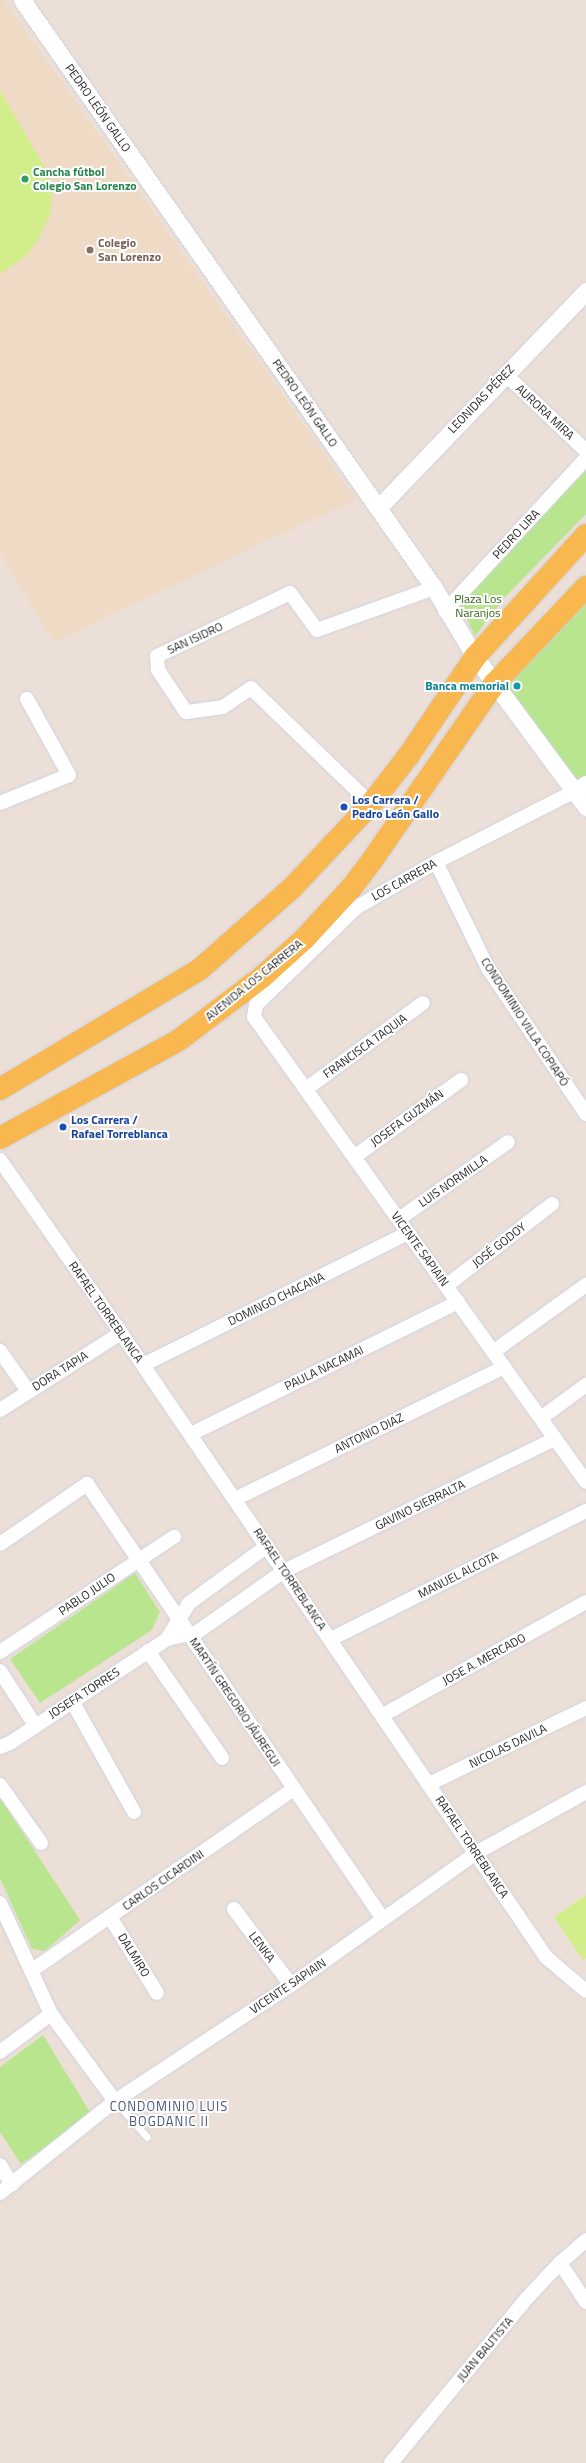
<!DOCTYPE html>
<meta charset="utf-8">
<style>
body{margin:0}
#map{position:relative;width:586px;height:2463px;overflow:hidden;background:#ebdfd7;font-family:"Titillium Web",sans-serif}
div>[style]{position:absolute}
.education>*{inset:0;background:#eedac5}
.green>*{inset:0;background:#b9e58f}
.pitch>*{inset:0;background:#d2ee8a}
.roads{filter:drop-shadow(0 0 1px #ccd3e1) drop-shadow(0 0 1px #ccd3e1)}
.service>*{height:7px;margin:-3.5px;padding:0 3.5px;transform-origin:3.5px;border-radius:3.5px;background:#fff}
.minor>*{height:14px;margin:-7px;padding:0 7px;transform-origin:7px;border-radius:7px;background:#fff}
.tertiary>*{height:17px;margin:-8.5px;padding:0 8.5px;transform-origin:8.5px;border-radius:8.5px;background:#fff}
.primary>*{height:22px;margin:-11px;padding:0 11px;transform-origin:11px;border-radius:11px;background:#f8b74f}
.dots>*{width:11px;height:11px;translate:-50% -50%;box-sizing:border-box;border:2px solid #fff;border-radius:50%}
span{translate:-50% -50%;white-space:nowrap;text-align:center;line-height:1.15;-webkit-text-stroke:4px #fff;paint-order:stroke}
.street-label{font-size:12px;color:#272727}
.leisure-label{font-size:12px;color:#27864d;font-weight:700}
.left{translate:0 -50%;text-align:left}
.education-label{font-size:12px;color:#785e54;font-weight:700}
.park-label{font-size:12px;color:#326615}
.culture-label{font-size:12px;color:#0d838f;font-weight:700}
.right{translate:-100% -50%;text-align:right}
.transit-label{font-size:12px;color:#164399;font-weight:700}
.neighbourhood-label{font-size:13px;color:#465679;letter-spacing:1px}
</style>
<div id="map">
<div class="education">
<i style="clip-path:polygon(0 0,4px 0,356px 499px,54px 642px,0 553px)"></i>
</div>
<div class="green">
<i style="clip-path:polygon(586px 471px,586px 514px,505px 597px,475px 636px,459px 602px)"></i>
<i style="clip-path:polygon(586px 593px,586px 777px,579px 782px,500px 685px)"></i>
<i style="clip-path:polygon(135px 1573px,160px 1612px,152px 1630px,40px 1703px,10px 1659px)"></i>
<i style="clip-path:polygon(0 1798px,80px 1920px,45px 1951px,32px 1949px,0 1878px)"></i>
<i style="clip-path:polygon(43px 2035px,91px 2114px,21px 2164px,0 2132px,0 2067px)"></i>
</div>
<div class="pitch">
<i style="clip-path:polygon(0 91px,49px 174px,52px 191px,51px 212px,37px 241px,26px 256px,0 274px)"></i>
<i style="clip-path:polygon(586px 1895px,586px 1958px,583px 1960px,554px 1917px)"></i>
</div>
<div class="roads">
<div class="service">
<i style="left:115px;top:2101px;width:48px;rotate:48.4deg"></i>
</div>
<div class="minor">
<i style="left:505px;top:374px;width:112px;rotate:43.5deg"></i>
<i style="left:445px;top:611px;width:208px;rotate:-47.3deg"></i>
<i style="left:586px;top:783px;width:14px;rotate:144deg"></i>
<i style="left:575px;top:791px;width:156px;rotate:152.9deg"></i>
<i style="left:436px;top:862px;width:91px;rotate:150.3deg"></i>
<i style="left:357px;top:907px;width:141px;rotate:135.9deg"></i>
<i style="left:256px;top:1005px;width:12px;rotate:99deg"></i>
<i style="left:254px;top:1017px;width:571px;rotate:54.47deg"></i>
<i style="left:0;top:803px;width:74px;rotate:-22.1deg"></i>
<i style="left:69px;top:775px;width:87px;rotate:-118.9deg"></i>
<i style="left:371px;top:804px;width:167px;rotate:-136deg"></i>
<i style="left:251px;top:688px;width:34px;rotate:146deg"></i>
<i style="left:223px;top:707px;width:37px;rotate:172deg"></i>
<i style="left:186px;top:712px;width:50px;rotate:-123.7deg"></i>
<i style="left:158px;top:670px;width:14px;rotate:-94deg"></i>
<i style="left:157px;top:656px;width:147px;rotate:-25.3deg"></i>
<i style="left:290px;top:593px;width:46px;rotate:53.9deg"></i>
<i style="left:317px;top:630px;width:124px;rotate:-19.7deg"></i>
<i style="left:436px;top:862px;width:118px;rotate:63.9deg"></i>
<i style="left:488px;top:968px;width:176px;rotate:56.1deg"></i>
<i style="left:306px;top:1089px;width:145px;rotate:-36.3deg"></i>
<i style="left:354px;top:1157px;width:132px;rotate:-35.7deg"></i>
<i style="left:0;top:1160px;width:211px;rotate:55deg"></i>
<i style="left:121px;top:1333px;width:755px;rotate:55.74deg"></i>
<i style="left:546px;top:1957px;width:52px;rotate:40.4deg"></i>
<i style="left:399px;top:1219px;width:133px;rotate:-35.2deg"></i>
<i style="left:446px;top:1286px;width:134px;rotate:-37.7deg"></i>
<i style="left:0;top:1351px;width:49px;rotate:55deg"></i>
<i style="left:493px;top:1352px;width:115px;rotate:-35.8deg"></i>
<i style="left:143px;top:1365px;width:296px;rotate:-26.5deg"></i>
<i style="left:0;top:1410px;width:143px;rotate:-32.5deg"></i>
<i style="left:541px;top:1418px;width:56px;rotate:-36.3deg"></i>
<i style="left:191px;top:1434px;width:298px;rotate:-26.3deg"></i>
<i style="left:235px;top:1499px;width:300px;rotate:-26.1deg"></i>
<i style="left:0;top:1544px;width:106px;rotate:-34.6deg"></i>
<i style="left:87px;top:1484px;width:526px;rotate:55.77deg"></i>
<i style="left:267px;top:1546px;width:97px;rotate:143.8deg"></i>
<i style="left:189px;top:1603px;width:42px;rotate:121.4deg"></i>
<i style="left:167px;top:1639px;width:30px;rotate:-12deg"></i>
<i style="left:196px;top:1633px;width:108px;rotate:-35.2deg"></i>
<i style="left:284px;top:1571px;width:301px;rotate:-26deg"></i>
<i style="left:331px;top:1639px;width:285px;rotate:-26.7deg"></i>
<i style="left:148px;top:1651px;width:130px;rotate:55.3deg"></i>
<i style="left:0;top:1652px;width:209px;rotate:-33.5deg"></i>
<i style="left:0;top:1671px;width:64px;rotate:57.1deg"></i>
<i style="left:72px;top:1701px;width:127px;rotate:60.8deg"></i>
<i style="left:383px;top:1715px;width:232px;rotate:-29.1deg"></i>
<i style="left:0;top:1747px;width:11px;rotate:-22deg"></i>
<i style="left:10px;top:1743px;width:188px;rotate:-33.5deg"></i>
<i style="left:429px;top:1784px;width:174px;rotate:-25.8deg"></i>
<i style="left:0;top:1785px;width:71px;rotate:54.7deg"></i>
<i style="left:0;top:1903px;width:122px;rotate:65.3deg"></i>
<i style="left:51px;top:2014px;width:108px;rotate:53.7deg"></i>
<i style="left:234px;top:1909px;width:95px;rotate:53.1deg"></i>
<i style="left:110px;top:1917px;width:89px;rotate:58.3deg"></i>
<i style="left:31px;top:1971px;width:320px;rotate:-34.7deg"></i>
<i style="left:0;top:2052px;width:64px;rotate:-36.7deg"></i>
<i style="left:0;top:2165px;width:23px;rotate:59deg"></i>
<i style="left:0;top:2193px;width:147px;rotate:-38.7deg"></i>
<i style="left:115px;top:2101px;width:211px;rotate:-33.4deg"></i>
<i style="left:291px;top:1985px;width:227px;rotate:-35.5deg"></i>
<i style="left:476px;top:1853px;width:126px;rotate:-29deg"></i>
<i style="left:560px;top:2263px;width:47px;rotate:56.3deg"></i>
<i style="left:391px;top:2463px;width:214px;rotate:-50.5deg"></i>
<i style="left:527px;top:2298px;width:48px;rotate:-46.7deg"></i>
<i style="left:560px;top:2263px;width:35px;rotate:-41deg"></i>
</div>
<div class="tertiary">
<i style="left:22px;top:0;width:718px;rotate:54.98deg"></i>
<i style="left:434px;top:588px;width:80px;rotate:59.3deg"></i>
<i style="left:475px;top:657px;width:187px;rotate:53.5deg"></i>
<i style="left:378px;top:508px;width:301px;rotate:-46.2deg"></i>
</div>
<div class="primary">
<i style="left:0;top:1089px;width:232px;rotate:-30.9deg"></i>
<i style="left:199px;top:970px;width:124px;rotate:-41.4deg"></i>
<i style="left:292px;top:888px;width:115px;rotate:-46.8deg"></i>
<i style="left:371px;top:804px;width:62px;rotate:-52.2deg"></i>
<i style="left:409px;top:755px;width:118px;rotate:-56deg"></i>
<i style="left:475px;top:657px;width:165px;rotate:-47.7deg"></i>
<i style="left:0;top:1138px;width:204px;rotate:-28.7deg"></i>
<i style="left:179px;top:1040px;width:104px;rotate:-37.2deg"></i>
<i style="left:262px;top:977px;width:58px;rotate:-42.2deg"></i>
<i style="left:305px;top:938px;width:69px;rotate:-47.3deg"></i>
<i style="left:352px;top:887px;width:35px;rotate:-53deg"></i>
<i style="left:373px;top:859px;width:213px;rotate:-55.3deg"></i>
<i style="left:494px;top:684px;width:134px;rotate:-46.5deg"></i>
</div>
</div>
<div class="dots">
<i style="left:25px;top:179px;background:#2e9e5b"></i>
<i style="left:90px;top:250px;background:#8d6e63"></i>
<i style="left:517px;top:686px;background:#0f9aa8"></i>
<i style="left:344px;top:807px;background:#1a4fb4"></i>
<i style="left:63px;top:1127px;background:#1a4fb4"></i>
</div>
<div class="street-label">
<span style="left:98px;top:108px;rotate:55deg">PEDRO LEÓN GALLO</span>
<span style="left:481px;top:399px;rotate:-46deg">LEONIDAS PÉREZ</span>
<span style="left:305px;top:403px;rotate:55deg">PEDRO LEÓN GALLO</span>
<span style="left:545px;top:412px;rotate:43deg">AURORA MIRA</span>
<span style="left:516px;top:534px;rotate:-47deg">PEDRO LIRA</span>
<span style="left:195px;top:638px;rotate:-25deg">SAN ISIDRO</span>
<span style="left:404px;top:880px;rotate:-29deg">LOS CARRERA</span>
<span style="left:254px;top:980px;rotate:-39deg">AVENIDA LOS CARRERA</span>
<span style="left:525px;top:1022px;rotate:57deg">CONDOMINIO VILLA COPIAPÓ</span>
<span style="left:365px;top:1046px;rotate:-36deg">FRANCISCA TAQUIA</span>
<span style="left:407px;top:1118px;rotate:-36deg">JOSEFA GUZMÁN</span>
<span style="left:453px;top:1181px;rotate:-35deg">LUIS NORMILLA</span>
<span style="left:499px;top:1245px;rotate:-38deg">JOSÉ GODOY</span>
<span style="left:420px;top:1249px;rotate:54deg">VICENTE SAPIAIN</span>
<span style="left:276px;top:1299px;rotate:-26deg">DOMINGO CHACANA</span>
<span style="left:106px;top:1312px;rotate:55deg">RAFAEL TORREBLANCA</span>
<span style="left:324px;top:1368px;rotate:-26deg">PAULA NACAMAI</span>
<span style="left:60px;top:1371px;rotate:-32deg">DORA TAPIA</span>
<span style="left:369px;top:1433px;rotate:-26deg">ANTONIO DIAZ</span>
<span style="left:420px;top:1505px;rotate:-26deg">GAVINO SIERRALTA</span>
<span style="left:458px;top:1575px;rotate:-27deg">MANUEL ALCOTA</span>
<span style="left:290px;top:1579px;rotate:56deg">RAFAEL TORREBLANCA</span>
<span style="left:87px;top:1594px;rotate:-34deg">PABLO JULIO</span>
<span style="left:484px;top:1659px;rotate:-29deg">JOSE A. MERCADO</span>
<span style="left:84px;top:1693px;rotate:-33deg">JOSEFA TORRES</span>
<span style="left:235px;top:1702px;rotate:56deg">MARTÍN GREGORIO JÁUREGUI</span>
<span style="left:508px;top:1746px;rotate:-26deg">NICOLAS DAVILA</span>
<span style="left:472px;top:1847px;rotate:56deg">RAFAEL TORREBLANCA</span>
<span style="left:163px;top:1880px;rotate:-35deg">CARLOS CICARDINI</span>
<span style="left:262px;top:1947px;rotate:53deg">LENKA</span>
<span style="left:134px;top:1955px;rotate:58deg">DALMIRO</span>
<span style="left:288px;top:1986px;rotate:-34deg">VICENTE SAPIAIN</span>
<span style="left:485px;top:2349px;rotate:-50deg">JUAN BAUTISTA</span>
</div>
<div class="leisure-label">
<span class="left" style="left:33px;top:179px">Cancha fútbol<br>Colegio San Lorenzo</span>
</div>
<div class="education-label">
<span class="left" style="left:98px;top:250px">Colegio<br>San Lorenzo</span>
</div>
<div class="park-label">
<span style="left:478px;top:606px">Plaza Los<br>Naranjos</span>
</div>
<div class="culture-label">
<span class="right" style="left:509px;top:686px">Banca memorial</span>
</div>
<div class="transit-label">
<span class="left" style="left:352px;top:807px">Los Carrera /<br>Pedro León Gallo</span>
<span class="left" style="left:71px;top:1127px">Los Carrera /<br>Rafael Torreblanca</span>
</div>
<div class="neighbourhood-label">
<span style="left:169px;top:2114px">CONDOMINIO LUIS<br>BOGDANIC II</span>
</div>
</div>
